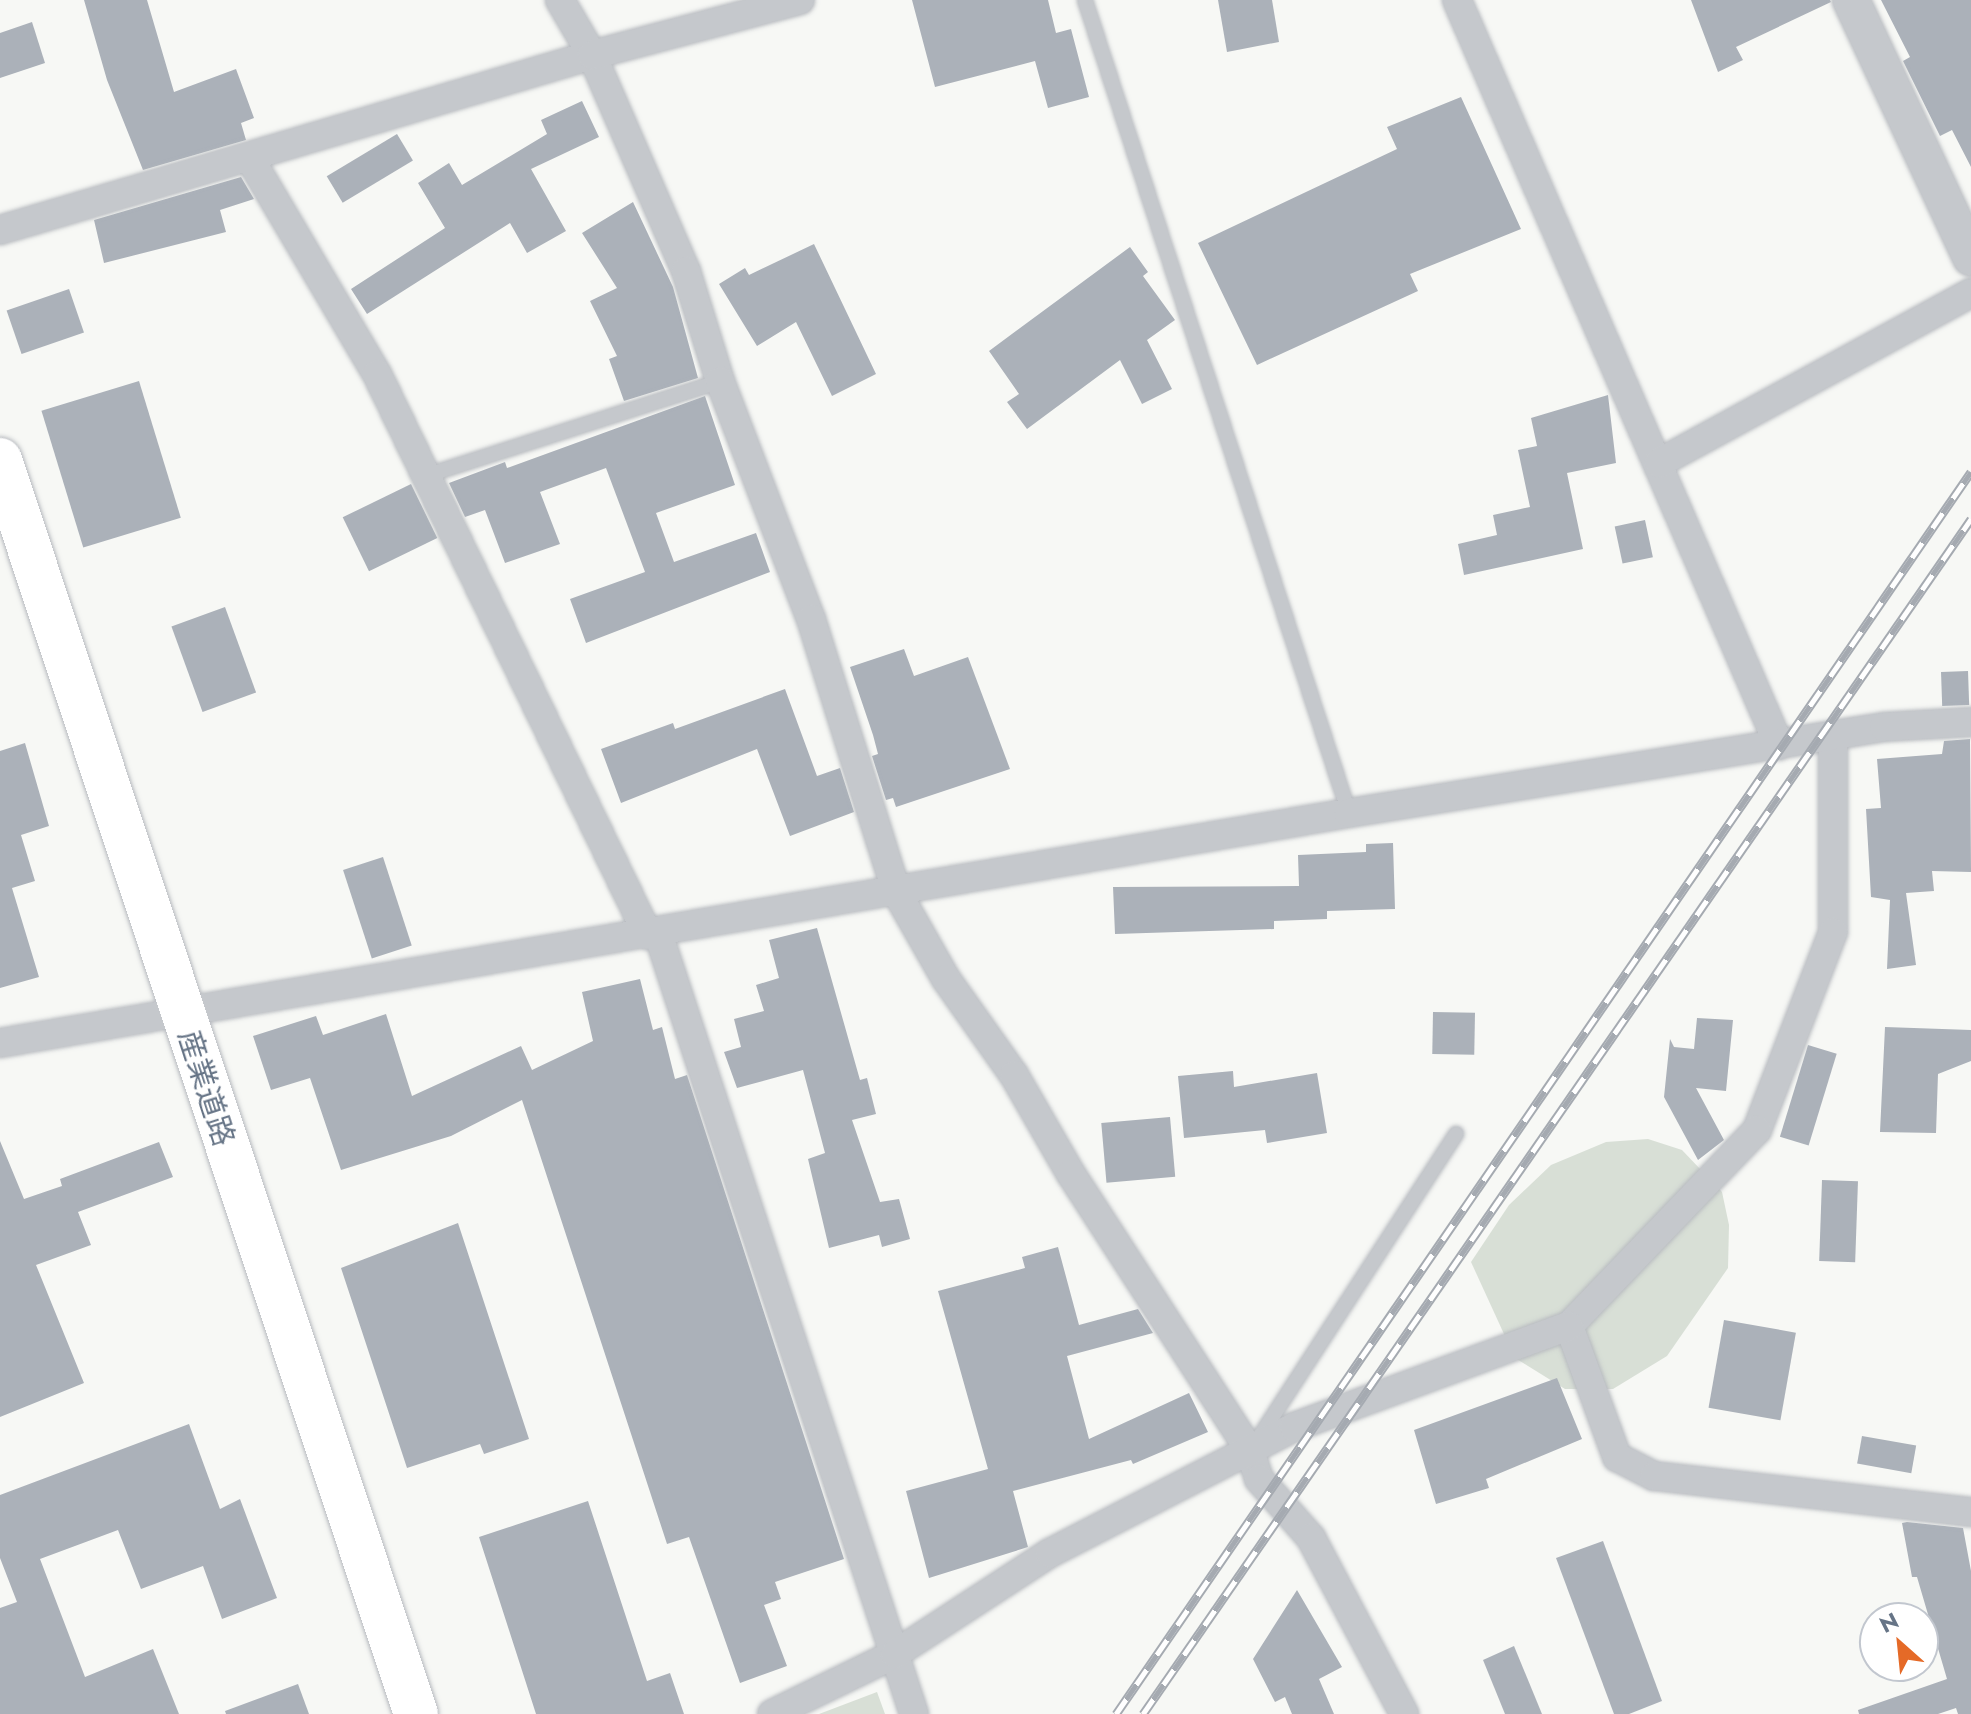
<!DOCTYPE html>
<meta charset="utf-8">
<style>
body{margin:0}
#map{position:relative;width:1971px;height:1714px;overflow:hidden;background:#f7f8f5;font-family:Jost,"Noto Sans JP",sans-serif}
div>[style]{position:absolute}
.green>*{inset:0;background:#d8dfd6}
.building>*{inset:0;background:#abb1b9;transform-origin:0 0}
.roads{filter:drop-shadow(0 0 2px #b8bbc0) drop-shadow(0 0 2px #b8bbc0)}
.service>*{height:14px;margin:-7px;padding:0 7px;transform-origin:7px;border-radius:7px;background:#c5c8cc}
.minor>*{height:28px;margin:-14px;padding:0 14px;transform-origin:14px;border-radius:14px;background:#c5c8cc}
.tertiary>*{height:36px;margin:-18px;padding:0 18px;transform-origin:18px;border-radius:18px;background:#c5c8cc}
.primary>*{height:44px;margin:-22px;padding:0 22px;transform-origin:22px;border-radius:22px;background:#fff}
.rail>*{height:9px;margin-top:-4.5px;transform-origin:0;background:repeating-linear-gradient(90deg,#fff 0 18px,#a5aab1 0 36px);box-sizing:border-box;border-block:2px solid #a5aab1}
span{translate:-50% -50%;white-space:nowrap;text-align:center;line-height:1.15;-webkit-text-stroke:8px #fff;paint-order:stroke}
.street-label{font-size:30px;color:#667486}
.north{position:absolute;left:1859px;top:1602px;width:80px;height:80px;box-sizing:border-box;background:#fff;border:2px solid #c2c7cf;border-radius:50%;rotate:333deg;font-size:22px;font-weight:700;line-height:32px;text-align:center;color:#667486}
.north::after{content:'';display:block;margin:auto;width:28px;height:36px;background:#e56a27;clip-path:polygon(50% 0,100% 100%,50% 72%,0 100%)}
</style>
<div id="map">
<div class="green">
<i style="clip-path:polygon(1648px 1139px,1682px 1150px,1722px 1192px,1729px 1225px,1728px 1268px,1667px 1356px,1613px 1389px,1565px 1389px,1515px 1358px,1471px 1262px,1509px 1205px,1551px 1165px,1606px 1142px)"></i>
<i style="clip-path:polygon(877px 1692px,885px 1714px,819px 1714px)"></i>
</div>
<div class="building">
<i style="clip-path:polygon(84px 0,147px 0,174px 92px,236px 69px,254px 118px,241px 123px,246px 140px,143px 170px,107px 80px)"></i>
<i style="clip-path:polygon(912px 0,1048px 0,1056px 33px,1071px 29px,1089px 97px,1048px 108px,1035px 61px,935px 87px)"></i>
<i style="clip-path:polygon(1218px 0,1272px 0,1279px 42px,1227px 52px)"></i>
<i style="clip-path:polygon(1691px 0,1830px 0,1831px 2px,1736px 47px,1743px 60px,1718px 72px)"></i>
<i style="clip-path:polygon(1881px 0,1971px 0,1971px 167px,1952px 130px,1940px 136px,1903px 61px,1910px 57px)"></i>
<i style="clip-path:polygon(32px 22px,45px 63px,0 78px,0 33px)"></i>
<i style="clip-path:polygon(1461px 97px,1521px 229px,1410px 274px,1418px 291px,1257px 365px,1198px 243px,1397px 149px,1387px 127px)"></i>
<i style="clip-path:polygon(582px 101px,599px 137px,531px 169px,566px 231px,527px 253px,510px 223px,367px 314px,351px 289px,445px 228px,418px 183px,449px 163px,462px 185px,547px 134px,541px 120px)"></i>
<i style="left:397px;top:134px;width:31px;height:82px;rotate:59deg"></i>
<i style="clip-path:polygon(241px 177px,254px 199px,220px 210px,226px 232px,104px 263px,94px 220px)"></i>
<i style="clip-path:polygon(633px 202px,673px 287px,698px 378px,624px 401px,609px 359px,617px 356px,590px 301px,617px 288px,582px 233px)"></i>
<i style="clip-path:polygon(814px 244px,876px 374px,832px 396px,796px 322px,757px 346px,719px 284px,745px 268px,749px 275px)"></i>
<i style="clip-path:polygon(1130px 247px,1148px 272px,1143px 276px,1175px 320px,1147px 340px,1172px 389px,1142px 404px,1120px 360px,1027px 429px,1007px 402px,1019px 394px,989px 351px)"></i>
<i style="left:69px;top:289px;width:46px;height:66px;rotate:71deg"></i>
<i style="left:139px;top:381px;width:143px;height:102px;rotate:73deg"></i>
<i style="clip-path:polygon(1608px 395px,1616px 463px,1567px 473px,1583px 549px,1464px 575px,1458px 544px,1497px 535px,1493px 515px,1530px 507px,1518px 450px,1537px 446px,1531px 418px)"></i>
<i style="clip-path:polygon(705px 396px,735px 485px,656px 513px,674px 562px,756px 533px,770px 572px,586px 643px,570px 599px,645px 572px,606px 468px,540px 492px,560px 544px,505px 563px,485px 510px,465px 517px,449px 483px,505px 462px,507px 468px)"></i>
<i style="left:411px;top:484px;width:60px;height:76px;rotate:64deg"></i>
<i style="left:1645px;top:520px;width:38px;height:31px;rotate:78deg"></i>
<i style="left:225px;top:607px;width:91px;height:57px;rotate:70deg"></i>
<i style="clip-path:polygon(904px 649px,914px 676px,968px 657px,1010px 769px,896px 807px,893px 798px,886px 800px,872px 756px,878px 754px,873px 735px,850px 667px)"></i>
<i style="left:1968px;top:671px;width:34px;height:27px;rotate:88deg"></i>
<i style="clip-path:polygon(785px 689px,817px 776px,840px 768px,854px 812px,790px 836px,757px 749px,621px 803px,601px 749px,673px 723px,675px 729px)"></i>
<i style="clip-path:polygon(1970px 739px,1971px 872px,1932px 871px,1934px 891px,1906px 893px,1916px 965px,1887px 969px,1890px 900px,1871px 897px,1866px 809px,1881px 808px,1877px 759px,1942px 754px,1944px 741px)"></i>
<i style="clip-path:polygon(25px 743px,49px 826px,21px 835px,35px 881px,12px 888px,39px 977px,0 988px,0 751px)"></i>
<i style="clip-path:polygon(1393px 843px,1395px 909px,1327px 911px,1327px 919px,1274px 921px,1274px 929px,1115px 934px,1113px 887px,1299px 886px,1298px 855px,1366px 852px,1366px 844px)"></i>
<i style="left:383px;top:857px;width:93px;height:42px;rotate:72deg"></i>
<i style="clip-path:polygon(817px 928px,860px 1080px,867px 1078px,876px 1114px,852px 1120px,880px 1202px,899px 1199px,910px 1239px,882px 1247px,879px 1235px,829px 1248px,808px 1159px,825px 1153px,803px 1070px,737px 1088px,724px 1052px,741px 1047px,734px 1019px,764px 1011px,756px 985px,779px 978px,769px 940px)"></i>
<i style="clip-path:polygon(640px 979px,653px 1030px,662px 1027px,675px 1079px,687px 1075px,844px 1559px,775px 1582px,781px 1599px,764px 1605px,787px 1666px,740px 1683px,689px 1537px,667px 1544px,522px 1100px,451px 1136px,341px 1170px,310px 1078px,271px 1090px,253px 1036px,316px 1016px,323px 1035px,386px 1014px,412px 1096px,521px 1046px,532px 1070px,593px 1041px,582px 992px)"></i>
<i style="left:1433px;top:1012px;width:42px;height:42px;rotate:1deg"></i>
<i style="clip-path:polygon(1697px 1018px,1733px 1020px,1726px 1091px,1696px 1088px,1724px 1140px,1698px 1160px,1664px 1097px,1670px 1039px,1674px 1047px,1694px 1049px)"></i>
<i style="clip-path:polygon(1885px 1027px,1971px 1030px,1971px 1061px,1938px 1074px,1936px 1133px,1880px 1132px)"></i>
<i style="left:1808px;top:1045px;width:30px;height:96px;rotate:17deg"></i>
<i style="clip-path:polygon(1233px 1071px,1234px 1087px,1317px 1073px,1327px 1133px,1267px 1143px,1265px 1130px,1184px 1138px,1178px 1076px)"></i>
<i style="left:1170px;top:1117px;width:60px;height:69px;rotate:85deg"></i>
<i style="clip-path:polygon(0 1141px,24px 1199px,62px 1186px,60px 1179px,159px 1142px,173px 1177px,78px 1212px,91px 1245px,36px 1265px,84px 1383px,0 1417px)"></i>
<i style="left:1822px;top:1180px;width:36px;height:81px;rotate:2deg"></i>
<i style="clip-path:polygon(458px 1223px,529px 1439px,484px 1454px,480px 1444px,407px 1468px,341px 1268px)"></i>
<i style="clip-path:polygon(1058px 1247px,1079px 1325px,1138px 1309px,1153px 1333px,1067px 1356px,1089px 1439px,1189px 1393px,1208px 1432px,1133px 1464px,1131px 1460px,1013px 1491px,1028px 1547px,929px 1578px,906px 1491px,988px 1469px,938px 1291px,1025px 1268px,1022px 1257px)"></i>
<i style="left:1724px;top:1320px;width:73px;height:89px;rotate:10deg"></i>
<i style="clip-path:polygon(1557px 1378px,1582px 1439px,1486px 1479px,1489px 1488px,1436px 1504px,1414px 1430px)"></i>
<i style="clip-path:polygon(189px 1424px,220px 1509px,240px 1499px,277px 1598px,222px 1619px,203px 1566px,141px 1589px,118px 1530px,40px 1559px,85px 1677px,153px 1649px,179px 1714px,0 1714px,0 1608px,17px 1602px,0 1558px,0 1495px)"></i>
<i style="left:1862px;top:1436px;width:55px;height:28px;rotate:10deg"></i>
<i style="clip-path:polygon(588px 1501px,647px 1681px,670px 1673px,684px 1714px,536px 1714px,479px 1537px)"></i>
<i style="clip-path:polygon(1907px 1522px,1963px 1528px,1971px 1571px,1971px 1714px,1958px 1714px,1956px 1708px,1938px 1714px,1859px 1714px,1858px 1710px,1947px 1679px,1917px 1577px,1912px 1577px,1902px 1523px)"></i>
<i style="clip-path:polygon(1603px 1541px,1662px 1701px,1629px 1714px,1614px 1714px,1556px 1558px)"></i>
<i style="clip-path:polygon(1297px 1590px,1342px 1667px,1319px 1679px,1334px 1714px,1292px 1714px,1285px 1697px,1275px 1702px,1253px 1659px)"></i>
<i style="clip-path:polygon(1514px 1646px,1542px 1714px,1505px 1714px,1483px 1660px)"></i>
<i style="clip-path:polygon(298px 1684px,309px 1714px,226px 1714px,225px 1711px)"></i>
</div>
<div class="roads">
<div class="service">
<i style="left:1085px;top:0;width:855px;rotate:72.01deg"></i>
<i style="left:428px;top:475px;width:307px;rotate:-17.8deg"></i>
<i style="left:1258px;top:1439px;width:364px;rotate:-57deg"></i>
</div>
<div class="minor">
<i style="left:560px;top:0;width:64px;rotate:59.8deg"></i>
<i style="left:592px;top:55px;width:236px;rotate:66.5deg"></i>
<i style="left:686px;top:271px;width:115px;rotate:72.8deg"></i>
<i style="left:720px;top:381px;width:255px;rotate:69.1deg"></i>
<i style="left:811px;top:619px;width:285px;rotate:72.6deg"></i>
<i style="left:896px;top:891px;width:101px;rotate:60.4deg"></i>
<i style="left:946px;top:979px;width:118px;rotate:54.7deg"></i>
<i style="left:1014px;top:1075px;width:114px;rotate:60.1deg"></i>
<i style="left:1071px;top:1174px;width:330px;rotate:57.1deg"></i>
<i style="left:1250px;top:1451px;width:29px;rotate:72deg"></i>
<i style="left:1259px;top:1479px;width:79px;rotate:48.6deg"></i>
<i style="left:1311px;top:1538px;width:199px;rotate:62.1deg"></i>
<i style="left:1457px;top:0;width:812px;rotate:66.63deg"></i>
<i style="left:249px;top:157px;width:252px;rotate:59.5deg"></i>
<i style="left:377px;top:374px;width:623px;rotate:64.22deg"></i>
<i style="left:0;top:230px;width:617px;rotate:-16.47deg"></i>
<i style="left:592px;top:55px;width:215px;rotate:-14.8deg"></i>
<i style="left:1659px;top:463px;width:355px;rotate:-28.6deg"></i>
<i style="left:1833px;top:736px;width:196px;rotate:90deg"></i>
<i style="left:1833px;top:932px;width:212px;rotate:111deg"></i>
<i style="left:1757px;top:1130px;width:272px;rotate:133.8deg"></i>
<i style="left:1569px;top:1326px;width:140px;rotate:69.9deg"></i>
<i style="left:1617px;top:1457px;width:42px;rotate:27.2deg"></i>
<i style="left:1654px;top:1476px;width:319px;rotate:6.5deg"></i>
<i style="left:658px;top:933px;width:822px;rotate:71.85deg"></i>
<i style="left:0;top:1043px;width:1368px;rotate:-9.68deg"></i>
<i style="left:1349px;top:813px;width:542px;rotate:-9.13deg"></i>
<i style="left:1884px;top:727px;width:87px;rotate:-3.3deg"></i>
<i style="left:772px;top:1714px;width:137px;rotate:-26deg"></i>
<i style="left:895px;top:1654px;width:185px;rotate:-33.1deg"></i>
<i style="left:1050px;top:1553px;width:275px;rotate:-27.3deg"></i>
<i style="left:1294px;top:1427px;width:293px;rotate:-20.2deg"></i>
</div>
<div class="tertiary">
<i style="left:1851px;top:0;width:284px;rotate:65deg"></i>
</div>
<div class="primary">
<i style="left:0;top:460px;width:1321px;rotate:71.65deg"></i>
</div>
</div>
<div class="rail">
<i style="left:1116px;top:1714px;width:1508px;rotate:-55.46deg"></i>
<i style="left:1143px;top:1714px;width:1454px;rotate:-55.28deg"></i>
</div>
<div class="street-label">
<span style="left:206px;top:1088px;rotate:72deg">産業道路</span>
</div>
<div class="north">N</div>
</div>
